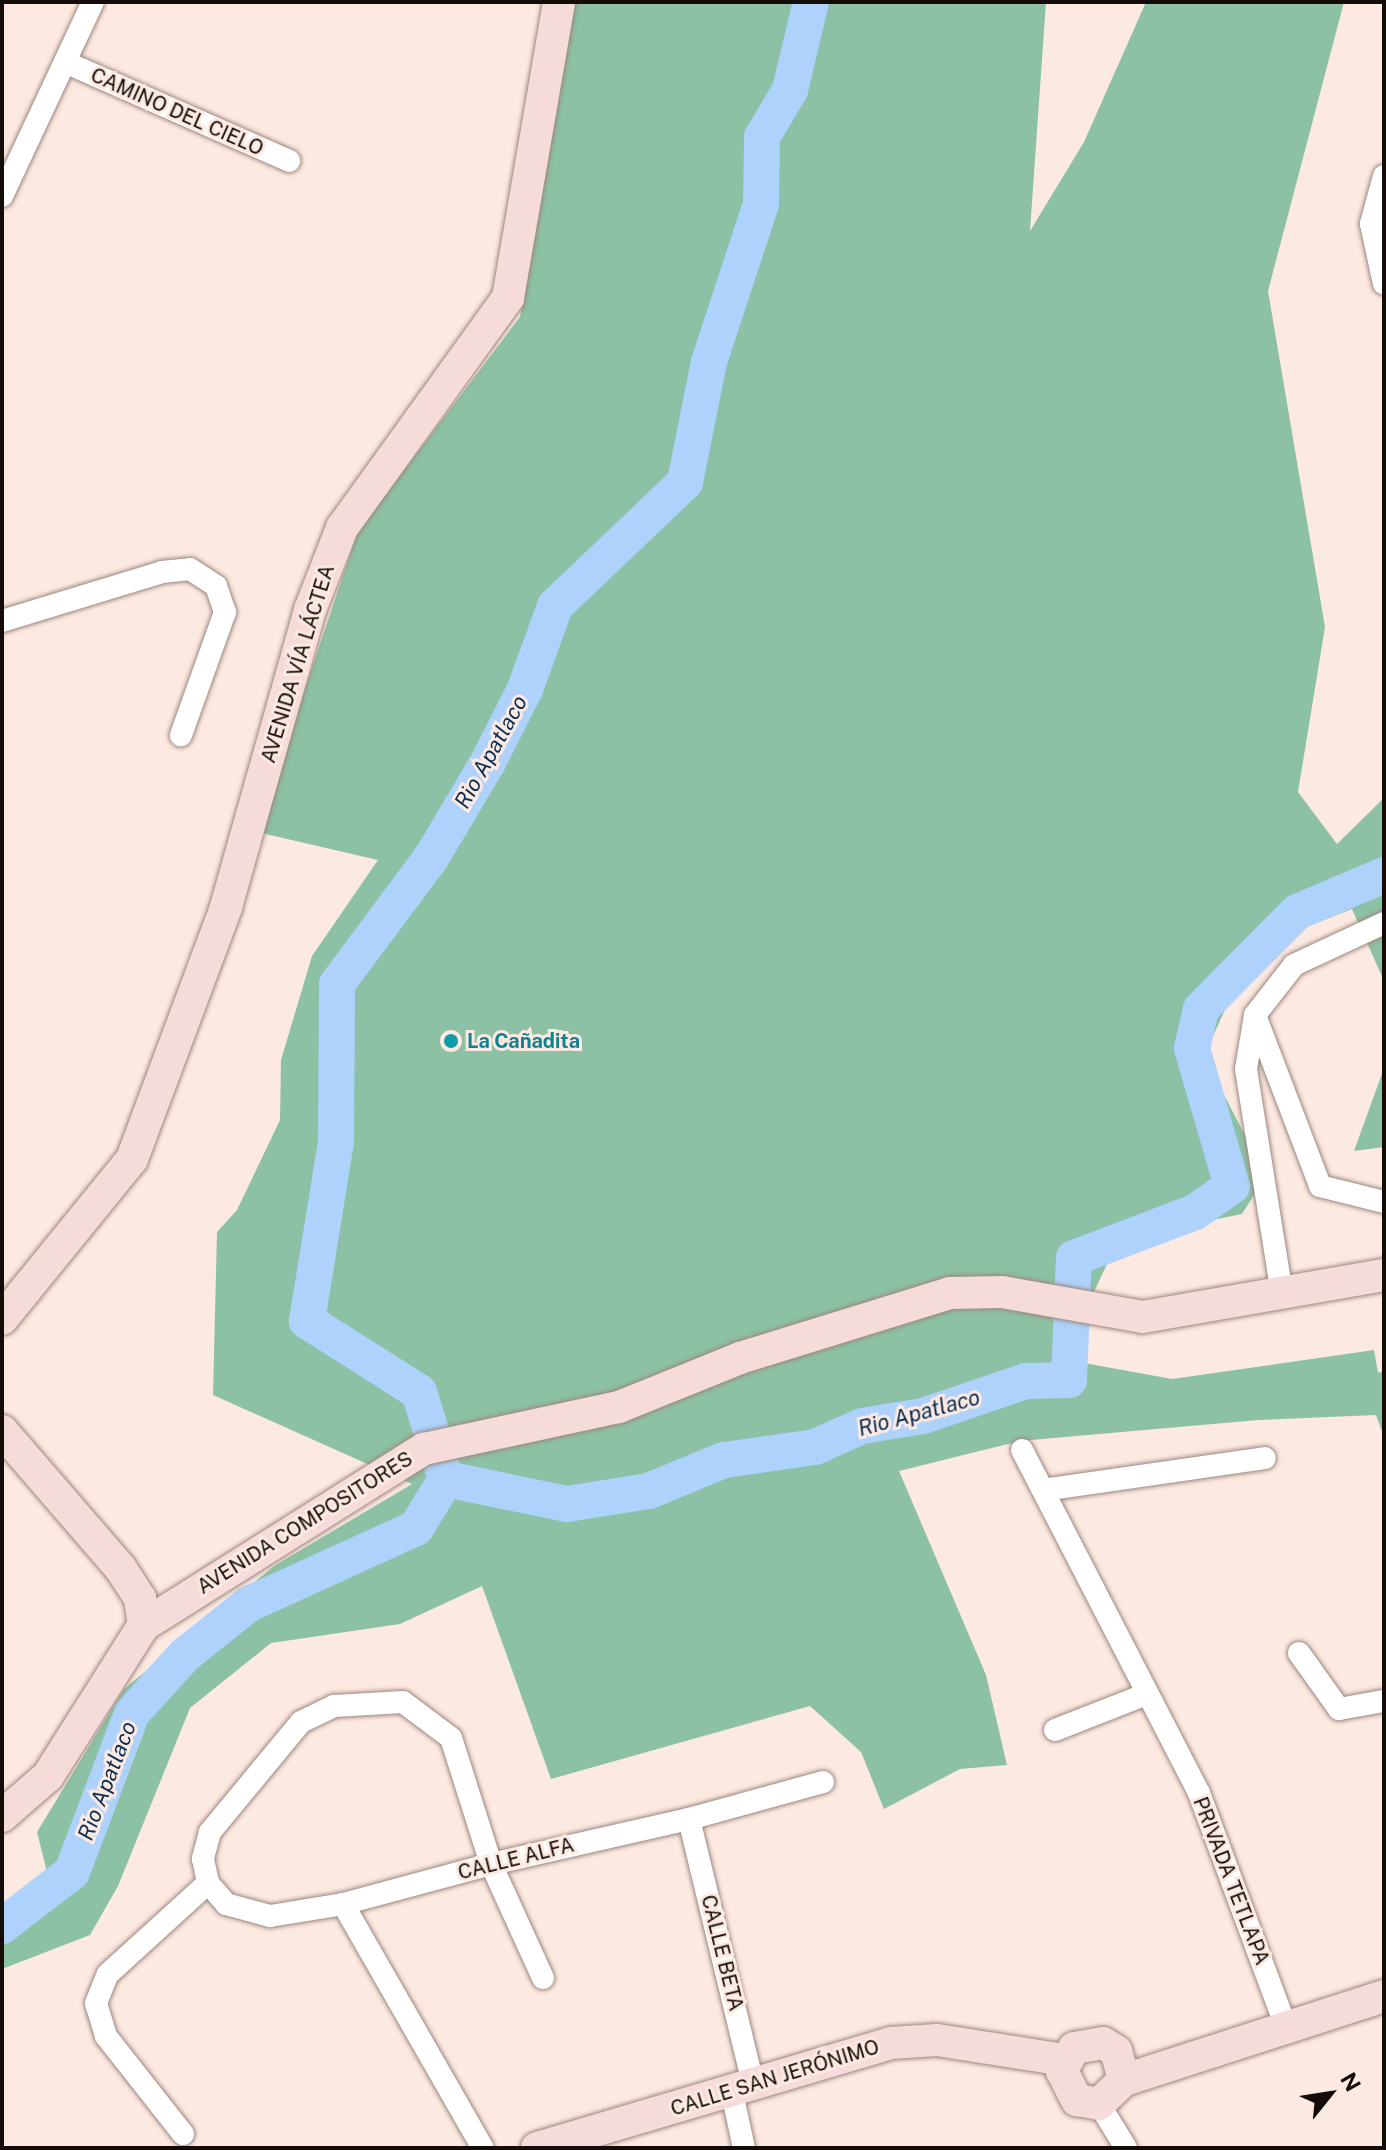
<!DOCTYPE html>
<meta charset="utf-8">
<style>
body{margin:0}
#map{position:relative;width:1386px;height:2150px;overflow:hidden;background:#fce9e1;font-family:"Public Sans",sans-serif}
div>[style]{position:absolute}
.forest>*{inset:0;background:#8cc1a5}
.river>*{height:36px;margin:-18px;padding:0 18px;transform-origin:18px;border-radius:18px;background:#aed2fb}
.roads{filter:drop-shadow(0 0 2px #9c877d) drop-shadow(0 0 2px #9c877d)}
.street>*{height:22px;margin:-11px;padding:0 11px;transform-origin:11px;border-radius:11px;background:#fff}
.secondary>*{height:32px;margin:-16px;padding:0 16px;transform-origin:16px;border-radius:16px;background:#f5dbd9}
.dots>*{width:22px;height:22px;translate:-50% -50%;box-sizing:border-box;border:4px solid #fce9e1;border-radius:50%}
span{translate:-50% -50%;white-space:nowrap;text-align:center;line-height:1.15;-webkit-text-stroke:6px #fce9e1;paint-order:stroke}
.street-label{font-size:20px;color:#140c09}
.culture-label{font-size:20px;color:#0d838f;font-weight:700}
.left{translate:0 -50%;text-align:left}
.water-label{font-size:22px;color:#0a2f55;font-style:italic}
.frame{position:absolute;inset:0;border:4px solid #140c09;pointer-events:none}
.north{position:absolute;left:1290px;top:2054px;width:80px;height:80px;-webkit-text-stroke:6px #fce9e1;paint-order:stroke;rotate:60deg;font-size:22px;font-weight:700;line-height:32px;text-align:center;color:#140c09}
.north::after{content:'';display:block;margin:auto;width:28px;height:36px;background:#140c09;clip-path:polygon(50% 0,100% 100%,50% 72%,0 100%)}
</style>
<div id="map">
<div class="forest">
<i style="clip-path:polygon(571px 2px,1046px 2px,1030px 231px,1084px 142px,1146px 2px,1344px 2px,1268px 291px,1325px 627px,1298px 792px,1337px 844px,1384px 798px,1384px 981px,1352px 909px,1253px 948px,1204px 1056px,1266px 1176px,1242px 1214px,1119px 1239px,1062px 1359px,1172px 1379px,1374px 1350px,1378px 1373px,1384px 1371px,1384px 1437px,1376px 1415px,1258px 1420px,1020px 1441px,899px 1471px,986px 1675px,1007px 1765px,960px 1769px,884px 1809px,861px 1752px,810px 1706px,551px 1779px,482px 1586px,400px 1624px,271px 1643px,190px 1708px,118px 1886px,90px 1935px,2px 1969px,2px 1907px,48px 1876px,37px 1832px,124px 1689px,274px 1566px,412px 1484px,213px 1395px,217px 1232px,237px 1210px,280px 1120px,281px 1060px,312px 956px,378px 860px,257px 832px,358px 531px,520px 317px)"></i>
<i style="clip-path:polygon(1384px 1068px,1384px 1147px,1354px 1151px)"></i>
</div>
<div class="river">
<i style="left:446px;top:1479px;width:124px;rotate:11.7deg"></i>
<i style="left:567px;top:1504px;width:83px;rotate:-9deg"></i>
<i style="left:649px;top:1491px;width:81px;rotate:-22.5deg"></i>
<i style="left:724px;top:1460px;width:92px;rotate:-8.1deg"></i>
<i style="left:815px;top:1447px;width:51px;rotate:-24.1deg"></i>
<i style="left:862px;top:1426px;width:62px;rotate:-9.3deg"></i>
<i style="left:923px;top:1416px;width:109px;rotate:-18.8deg"></i>
<i style="left:1026px;top:1381px;width:43px;rotate:-1.3deg"></i>
<i style="left:1069px;top:1380px;width:122px;rotate:-87.7deg"></i>
<i style="left:1074px;top:1258px;width:129px;rotate:-20.8deg"></i>
<i style="left:1195px;top:1212px;width:45px;rotate:-35.1deg"></i>
<i style="left:1232px;top:1186px;width:144px;rotate:-106.2deg"></i>
<i style="left:1192px;top:1048px;width:40px;rotate:-77deg"></i>
<i style="left:1201px;top:1009px;width:136px;rotate:-45.3deg"></i>
<i style="left:1297px;top:912px;width:95px;rotate:-23deg"></i>
<i style="left:2px;top:1926px;width:88px;rotate:-37.6deg"></i>
<i style="left:72px;top:1872px;width:170px;rotate:-69.3deg"></i>
<i style="left:132px;top:1713px;width:79px;rotate:-47.6deg"></i>
<i style="left:185px;top:1655px;width:82px;rotate:-38.6deg"></i>
<i style="left:249px;top:1604px;width:183px;rotate:-24.5deg"></i>
<i style="left:416px;top:1528px;width:57px;rotate:-58.5deg"></i>
<i style="left:446px;top:1479px;width:91px;rotate:-107.2deg"></i>
<i style="left:419px;top:1392px;width:133px;rotate:-147.6deg"></i>
<i style="left:307px;top:1321px;width:181px;rotate:-80.8deg"></i>
<i style="left:336px;top:1142px;width:158px;rotate:-89.6deg"></i>
<i style="left:337px;top:984px;width:157px;rotate:-53.3deg"></i>
<i style="left:431px;top:858px;width:112px;rotate:-59.3deg"></i>
<i style="left:488px;top:762px;width:82px;rotate:-63.1deg"></i>
<i style="left:525px;top:689px;width:88px;rotate:-70.1deg"></i>
<i style="left:555px;top:606px;width:180px;rotate:-43.6deg"></i>
<i style="left:685px;top:482px;width:122px;rotate:-78.7deg"></i>
<i style="left:709px;top:362px;width:166px;rotate:-71.8deg"></i>
<i style="left:761px;top:204px;width:67px;rotate:-89.1deg"></i>
<i style="left:762px;top:137px;width:55px;rotate:-59.2deg"></i>
<i style="left:790px;top:90px;width:90px;rotate:-76.6deg"></i>
</div>
<div class="roads">
<div class="street">
<i style="left:65px;top:62px;width:245px;rotate:23.8deg"></i>
<i style="left:1384px;top:176px;width:50px;rotate:105.2deg"></i>
<i style="left:1371px;top:224px;width:61px;rotate:77.8deg"></i>
<i style="left:2px;top:196px;width:214px;rotate:-64.9deg"></i>
<i style="left:2px;top:621px;width:167px;rotate:-17deg"></i>
<i style="left:162px;top:572px;width:28px;rotate:-6deg"></i>
<i style="left:190px;top:569px;width:31px;rotate:33deg"></i>
<i style="left:216px;top:586px;width:28px;rotate:71deg"></i>
<i style="left:225px;top:612px;width:131px;rotate:109.7deg"></i>
<i style="left:1256px;top:1018px;width:180px;rotate:69.1deg"></i>
<i style="left:1320px;top:1186px;width:66px;rotate:14deg"></i>
<i style="left:1282px;top:1294px;width:228px;rotate:-99.1deg"></i>
<i style="left:1246px;top:1069px;width:55px;rotate:-80.5deg"></i>
<i style="left:1255px;top:1015px;width:63px;rotate:-52deg"></i>
<i style="left:1294px;top:965px;width:99px;rotate:-25deg"></i>
<i style="left:1022px;top:1450px;width:386px;rotate:62.7deg"></i>
<i style="left:1199px;top:1793px;width:252px;rotate:69.6deg"></i>
<i style="left:1043px;top:1490px;width:224px;rotate:-8.2deg"></i>
<i style="left:1299px;top:1653px;width:69px;rotate:54.5deg"></i>
<i style="left:1339px;top:1709px;width:46px;rotate:-10.1deg"></i>
<i style="left:1055px;top:1730px;width:99px;rotate:-21.4deg"></i>
<i style="left:689px;top:1819px;width:276px;rotate:76.4deg"></i>
<i style="left:343px;top:1904px;width:281px;rotate:60.2deg"></i>
<i style="left:543px;top:1978px;width:125px;rotate:-114.5deg"></i>
<i style="left:491px;top:1864px;width:132px;rotate:-107.6deg"></i>
<i style="left:451px;top:1738px;width:60px;rotate:-143.1deg"></i>
<i style="left:403px;top:1702px;width:69px;rotate:176.7deg"></i>
<i style="left:334px;top:1706px;width:37px;rotate:154deg"></i>
<i style="left:301px;top:1722px;width:143px;rotate:129.6deg"></i>
<i style="left:210px;top:1832px;width:28px;rotate:105deg"></i>
<i style="left:203px;top:1859px;width:25px;rotate:78deg"></i>
<i style="left:208px;top:1883px;width:28px;rotate:49deg"></i>
<i style="left:226px;top:1904px;width:46px;rotate:15.3deg"></i>
<i style="left:270px;top:1916px;width:74px;rotate:-9.3deg"></i>
<i style="left:343px;top:1904px;width:153px;rotate:-15.1deg"></i>
<i style="left:491px;top:1864px;width:203px;rotate:-12.8deg"></i>
<i style="left:689px;top:1819px;width:139px;rotate:-15.4deg"></i>
<i style="left:732px;top:2093px;width:56px;rotate:77.7deg"></i>
<i style="left:1099px;top:2104px;width:52px;rotate:58.5deg"></i>
<i style="left:183px;top:2134px;width:125px;rotate:-128.2deg"></i>
<i style="left:106px;top:2036px;width:34px;rotate:-107deg"></i>
<i style="left:96px;top:2003px;width:31px;rotate:-68deg"></i>
<i style="left:108px;top:1974px;width:135px;rotate:-42.3deg"></i>
</div>
<div class="secondary">
<i style="left:2px;top:1319px;width:206px;rotate:-50.9deg"></i>
<i style="left:132px;top:1159px;width:269px;rotate:-69.5deg"></i>
<i style="left:226px;top:907px;width:309px;rotate:-74.2deg"></i>
<i style="left:310px;top:610px;width:88px;rotate:-68.7deg"></i>
<i style="left:342px;top:528px;width:284px;rotate:-54.2deg"></i>
<i style="left:508px;top:298px;width:300px;rotate:-80.2deg"></i>
<i style="left:2px;top:1431px;width:182px;rotate:49.2deg"></i>
<i style="left:121px;top:1569px;width:35px;rotate:57deg"></i>
<i style="left:140px;top:1598px;width:27px;rotate:82deg"></i>
<i style="left:2px;top:1816px;width:61px;rotate:-41deg"></i>
<i style="left:48px;top:1776px;width:179px;rotate:-57.6deg"></i>
<i style="left:144px;top:1625px;width:331px;rotate:-32.2deg"></i>
<i style="left:424px;top:1449px;width:199px;rotate:-12.2deg"></i>
<i style="left:619px;top:1407px;width:131px;rotate:-22deg"></i>
<i style="left:740px;top:1358px;width:220px;rotate:-17.2deg"></i>
<i style="left:950px;top:1293px;width:52px;rotate:-1.1deg"></i>
<i style="left:1002px;top:1292px;width:143px;rotate:10.1deg"></i>
<i style="left:1143px;top:1317px;width:245px;rotate:-9.9deg"></i>
<i style="left:1124px;top:2080px;width:30px;rotate:-105deg"></i>
<i style="left:1116px;top:2051px;width:15px;rotate:-148deg"></i>
<i style="left:1103px;top:2043px;width:29px;rotate:170deg"></i>
<i style="left:1074px;top:2048px;width:26px;rotate:118deg"></i>
<i style="left:1062px;top:2071px;width:33px;rotate:63deg"></i>
<i style="left:1077px;top:2100px;width:22px;rotate:10deg"></i>
<i style="left:1099px;top:2104px;width:35px;rotate:-44deg"></i>
<i style="left:1124px;top:2080px;width:273px;rotate:-17.9deg"></i>
<i style="left:537px;top:2148px;width:369px;rotate:-16.5deg"></i>
<i style="left:891px;top:2043px;width:46px;rotate:-3.7deg"></i>
<i style="left:937px;top:2040px;width:129px;rotate:8.9deg"></i>
</div>
</div>
<div class="dots">
<i style="left:451px;top:1041px;background:#0f9aa8"></i>
</div>
<div class="street-label">
<span style="left:177px;top:112px;rotate:24deg">CAMINO DEL CIELO</span>
<span style="left:298px;top:664px;rotate:-73deg">AVENIDA VÍA LÁCTEA</span>
<span style="left:305px;top:1523px;rotate:-32deg">AVENIDA COMPOSITORES</span>
<span style="left:516px;top:1859px;rotate:-14deg">CALLE ALFA</span>
<span style="left:1231px;top:1881px;rotate:69deg">PRIVADA TETLAPA</span>
<span style="left:722px;top:1953px;rotate:76deg">CALLE BETA</span>
<span style="left:775px;top:2078px;rotate:-17deg">CALLE SAN JERÓNIMO</span>
</div>
<div class="culture-label">
<span class="left" style="left:467px;top:1041px">La Cañadita</span>
</div>
<div class="water-label">
<span style="left:491px;top:752px;rotate:-61deg">Rio Apatlaco</span>
<span style="left:919px;top:1413px;rotate:-15deg">Rio Apatlaco</span>
<span style="left:107px;top:1781px;rotate:-69deg">Rio Apatlaco</span>
</div>
<div class="frame"></div>
<div class="north">N</div>
</div>
